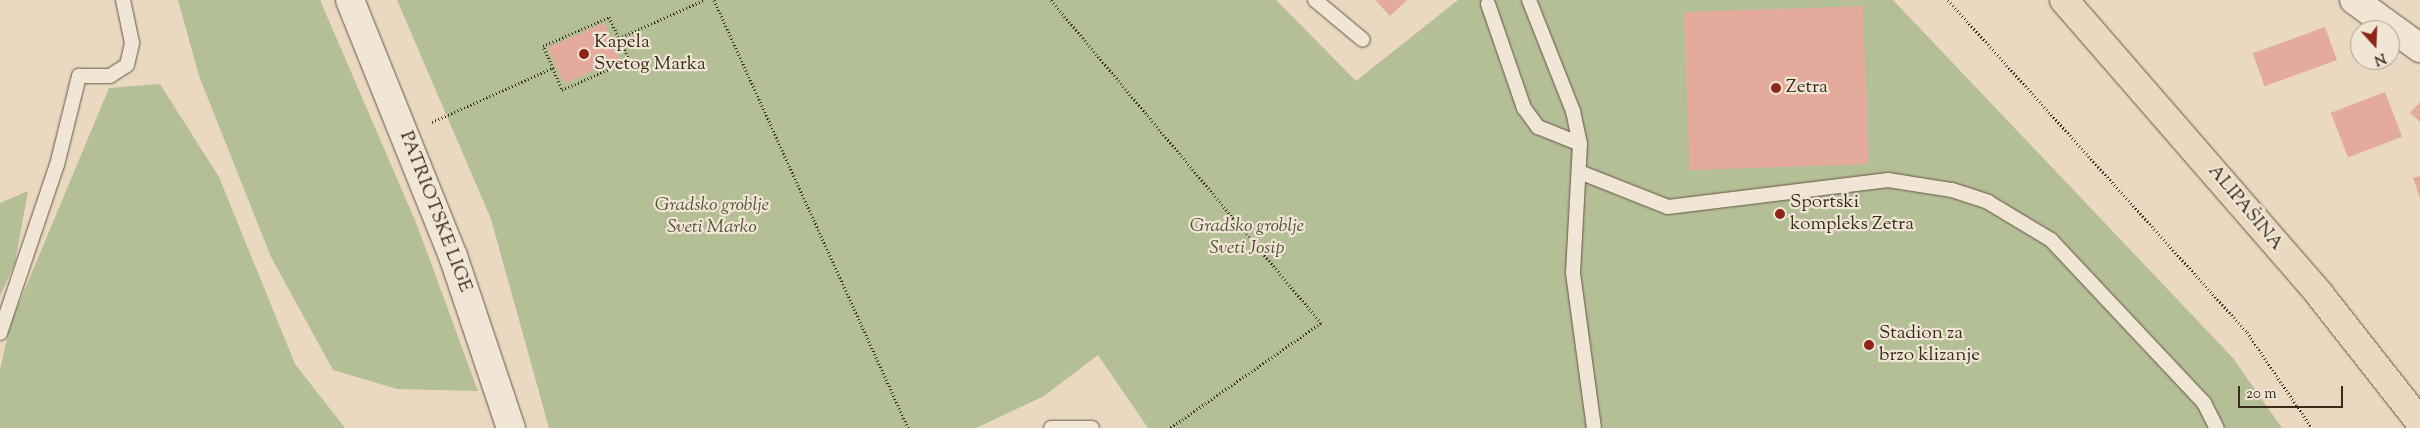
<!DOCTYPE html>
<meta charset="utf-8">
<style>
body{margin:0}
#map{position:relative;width:2420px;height:428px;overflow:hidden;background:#ead8c0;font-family:"Sorts Mill Goudy",serif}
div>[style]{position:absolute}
.green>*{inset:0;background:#b4bf95}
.building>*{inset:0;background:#e4ab9d;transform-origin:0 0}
.path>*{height:3px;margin-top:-1.5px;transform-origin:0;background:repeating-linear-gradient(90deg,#382b1c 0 1px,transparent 0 3.5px)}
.roads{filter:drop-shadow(0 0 1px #645645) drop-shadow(0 0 1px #645645)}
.lane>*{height:14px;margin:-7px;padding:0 7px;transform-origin:7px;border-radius:7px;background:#f1e6d6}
.secondary>*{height:28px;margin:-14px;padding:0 14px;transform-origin:14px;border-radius:14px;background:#f1e6d6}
.primary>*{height:28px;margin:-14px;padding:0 14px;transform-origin:14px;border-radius:14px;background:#ead8c0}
.dots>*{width:14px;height:14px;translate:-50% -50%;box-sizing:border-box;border:2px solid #f1e6d6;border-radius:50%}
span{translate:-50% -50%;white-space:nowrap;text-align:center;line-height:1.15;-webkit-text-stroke:4.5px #f1e6d6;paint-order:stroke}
.poi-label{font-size:19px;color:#382b1c}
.left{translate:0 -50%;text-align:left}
.park-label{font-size:19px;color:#57503a;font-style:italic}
.street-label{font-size:19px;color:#382b1c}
.north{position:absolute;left:2350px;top:20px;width:50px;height:50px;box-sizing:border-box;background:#f1e6d6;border:1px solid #a79b8c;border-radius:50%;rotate:160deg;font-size:14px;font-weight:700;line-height:20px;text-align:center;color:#382b1c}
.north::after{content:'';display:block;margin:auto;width:18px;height:22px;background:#8f2418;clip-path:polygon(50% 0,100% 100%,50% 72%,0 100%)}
.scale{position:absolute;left:2238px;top:386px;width:105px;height:22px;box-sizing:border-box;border:2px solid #382b1c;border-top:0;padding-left:6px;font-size:15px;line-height:18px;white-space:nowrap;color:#382b1c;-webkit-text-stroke:4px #f1e6d6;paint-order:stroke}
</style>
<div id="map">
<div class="green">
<i style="clip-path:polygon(178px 0,320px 0,417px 225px,478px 391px,397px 389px,333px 370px,271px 257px,199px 76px)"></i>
<i style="clip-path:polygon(397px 0,1276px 0,1356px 81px,1458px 0,1893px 0,2233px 358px,2282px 428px,1148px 428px,1098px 355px,1044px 396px,976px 428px,549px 428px,491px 219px)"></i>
<i style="clip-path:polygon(160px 84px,219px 177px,295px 364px,345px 428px,0 428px,0 370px,10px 325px,109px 88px)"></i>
<i style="clip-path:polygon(28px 191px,15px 263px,0 296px,0 203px)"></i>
</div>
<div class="building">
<i style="clip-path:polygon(1375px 0,1407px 0,1390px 16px)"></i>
<i style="left:1863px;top:6px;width:158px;height:179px;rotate:88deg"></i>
<i style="left:604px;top:23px;width:39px;height:61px;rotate:66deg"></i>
<i style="left:2325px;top:27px;width:35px;height:77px;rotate:70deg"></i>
<i style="left:2385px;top:92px;width:48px;height:58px;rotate:69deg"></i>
<i style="clip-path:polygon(2420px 102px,2420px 122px,2410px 113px)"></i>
<i style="clip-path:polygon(2420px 176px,2420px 198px,2413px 178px)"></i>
</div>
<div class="path">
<i style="left:714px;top:0;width:470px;rotate:65.6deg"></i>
<i style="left:1051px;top:0;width:421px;rotate:50.1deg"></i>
<i style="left:1321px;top:323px;width:184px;rotate:145.2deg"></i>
<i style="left:1948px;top:0;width:447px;rotate:48deg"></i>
<i style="left:2247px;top:332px;width:116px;rotate:55.9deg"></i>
<i style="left:553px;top:68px;width:24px;rotate:68deg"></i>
<i style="left:562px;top:90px;width:73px;rotate:-24.1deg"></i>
<i style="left:629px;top:60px;width:24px;rotate:-114deg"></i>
<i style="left:432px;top:122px;width:133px;rotate:-24.1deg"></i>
<i style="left:553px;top:68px;width:24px;rotate:-114deg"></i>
<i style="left:543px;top:46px;width:72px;rotate:-23.7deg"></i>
<i style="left:609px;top:17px;width:23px;rotate:65deg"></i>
<i style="left:619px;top:38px;width:93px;rotate:-24.1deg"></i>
</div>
<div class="roads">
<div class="lane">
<i style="left:1315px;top:0;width:62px;rotate:39.8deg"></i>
<i style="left:1529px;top:0;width:119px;rotate:68.4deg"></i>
<i style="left:1573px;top:111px;width:34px;rotate:78deg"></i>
<i style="left:1580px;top:144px;width:129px;rotate:93.1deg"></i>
<i style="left:1573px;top:273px;width:156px;rotate:82.3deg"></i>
<i style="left:1488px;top:4px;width:110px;rotate:70.9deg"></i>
<i style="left:1524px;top:108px;width:24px;rotate:54deg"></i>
<i style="left:1538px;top:127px;width:45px;rotate:22deg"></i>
<i style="left:1582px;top:173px;width:92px;rotate:21.6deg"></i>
<i style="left:1668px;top:207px;width:222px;rotate:-7deg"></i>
<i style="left:1888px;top:180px;width:65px;rotate:8.9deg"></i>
<i style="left:1952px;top:190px;width:38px;rotate:18deg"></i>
<i style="left:1988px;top:202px;width:74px;rotate:31.1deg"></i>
<i style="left:2051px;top:240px;width:224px;rotate:46.8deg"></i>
<i style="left:2204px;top:403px;width:28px;rotate:63deg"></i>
<i style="left:0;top:333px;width:177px;rotate:-71.3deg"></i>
<i style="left:57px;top:165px;width:92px;rotate:-76.1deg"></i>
<i style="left:79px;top:76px;width:31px"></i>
<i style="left:110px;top:76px;width:20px;rotate:-33deg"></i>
<i style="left:127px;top:65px;width:23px;rotate:-77deg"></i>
<i style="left:132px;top:43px;width:44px;rotate:-101.8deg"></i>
<i style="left:1051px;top:428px;width:41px"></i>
</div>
<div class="secondary">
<i style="left:350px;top:0;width:276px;rotate:68.1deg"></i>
<i style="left:453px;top:256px;width:182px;rotate:71.4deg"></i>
<i style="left:2354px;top:0;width:82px;rotate:36deg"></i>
</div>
<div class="primary">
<i style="left:2064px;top:0;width:391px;rotate:49deg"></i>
<i style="left:2320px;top:295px;width:162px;rotate:51.8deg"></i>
</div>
</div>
<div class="dots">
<i style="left:584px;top:54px;background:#8f2418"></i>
<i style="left:1776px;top:88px;background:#8f2418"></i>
<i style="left:1780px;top:214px;background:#8f2418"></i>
<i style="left:1869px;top:345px;background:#8f2418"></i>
</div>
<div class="poi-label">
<span class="left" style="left:594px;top:54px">Kapela<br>Svetog Marka</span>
<span class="left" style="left:1786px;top:88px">Zetra</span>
<span class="left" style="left:1790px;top:214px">Sportski<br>kompleks Zetra</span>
<span class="left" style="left:1879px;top:345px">Stadion za<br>brzo klizanje</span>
</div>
<div class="park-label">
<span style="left:712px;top:217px">Gradsko groblje<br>Sveti Marko</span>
<span style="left:1247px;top:238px">Gradsko groblje<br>Sveti Josip</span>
</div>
<div class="street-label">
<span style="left:2245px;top:208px;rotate:50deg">ALIPAŠINA</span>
<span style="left:435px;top:212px;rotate:69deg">PATRIOTSKE LIGE</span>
</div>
<div class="north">N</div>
<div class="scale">20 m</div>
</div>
